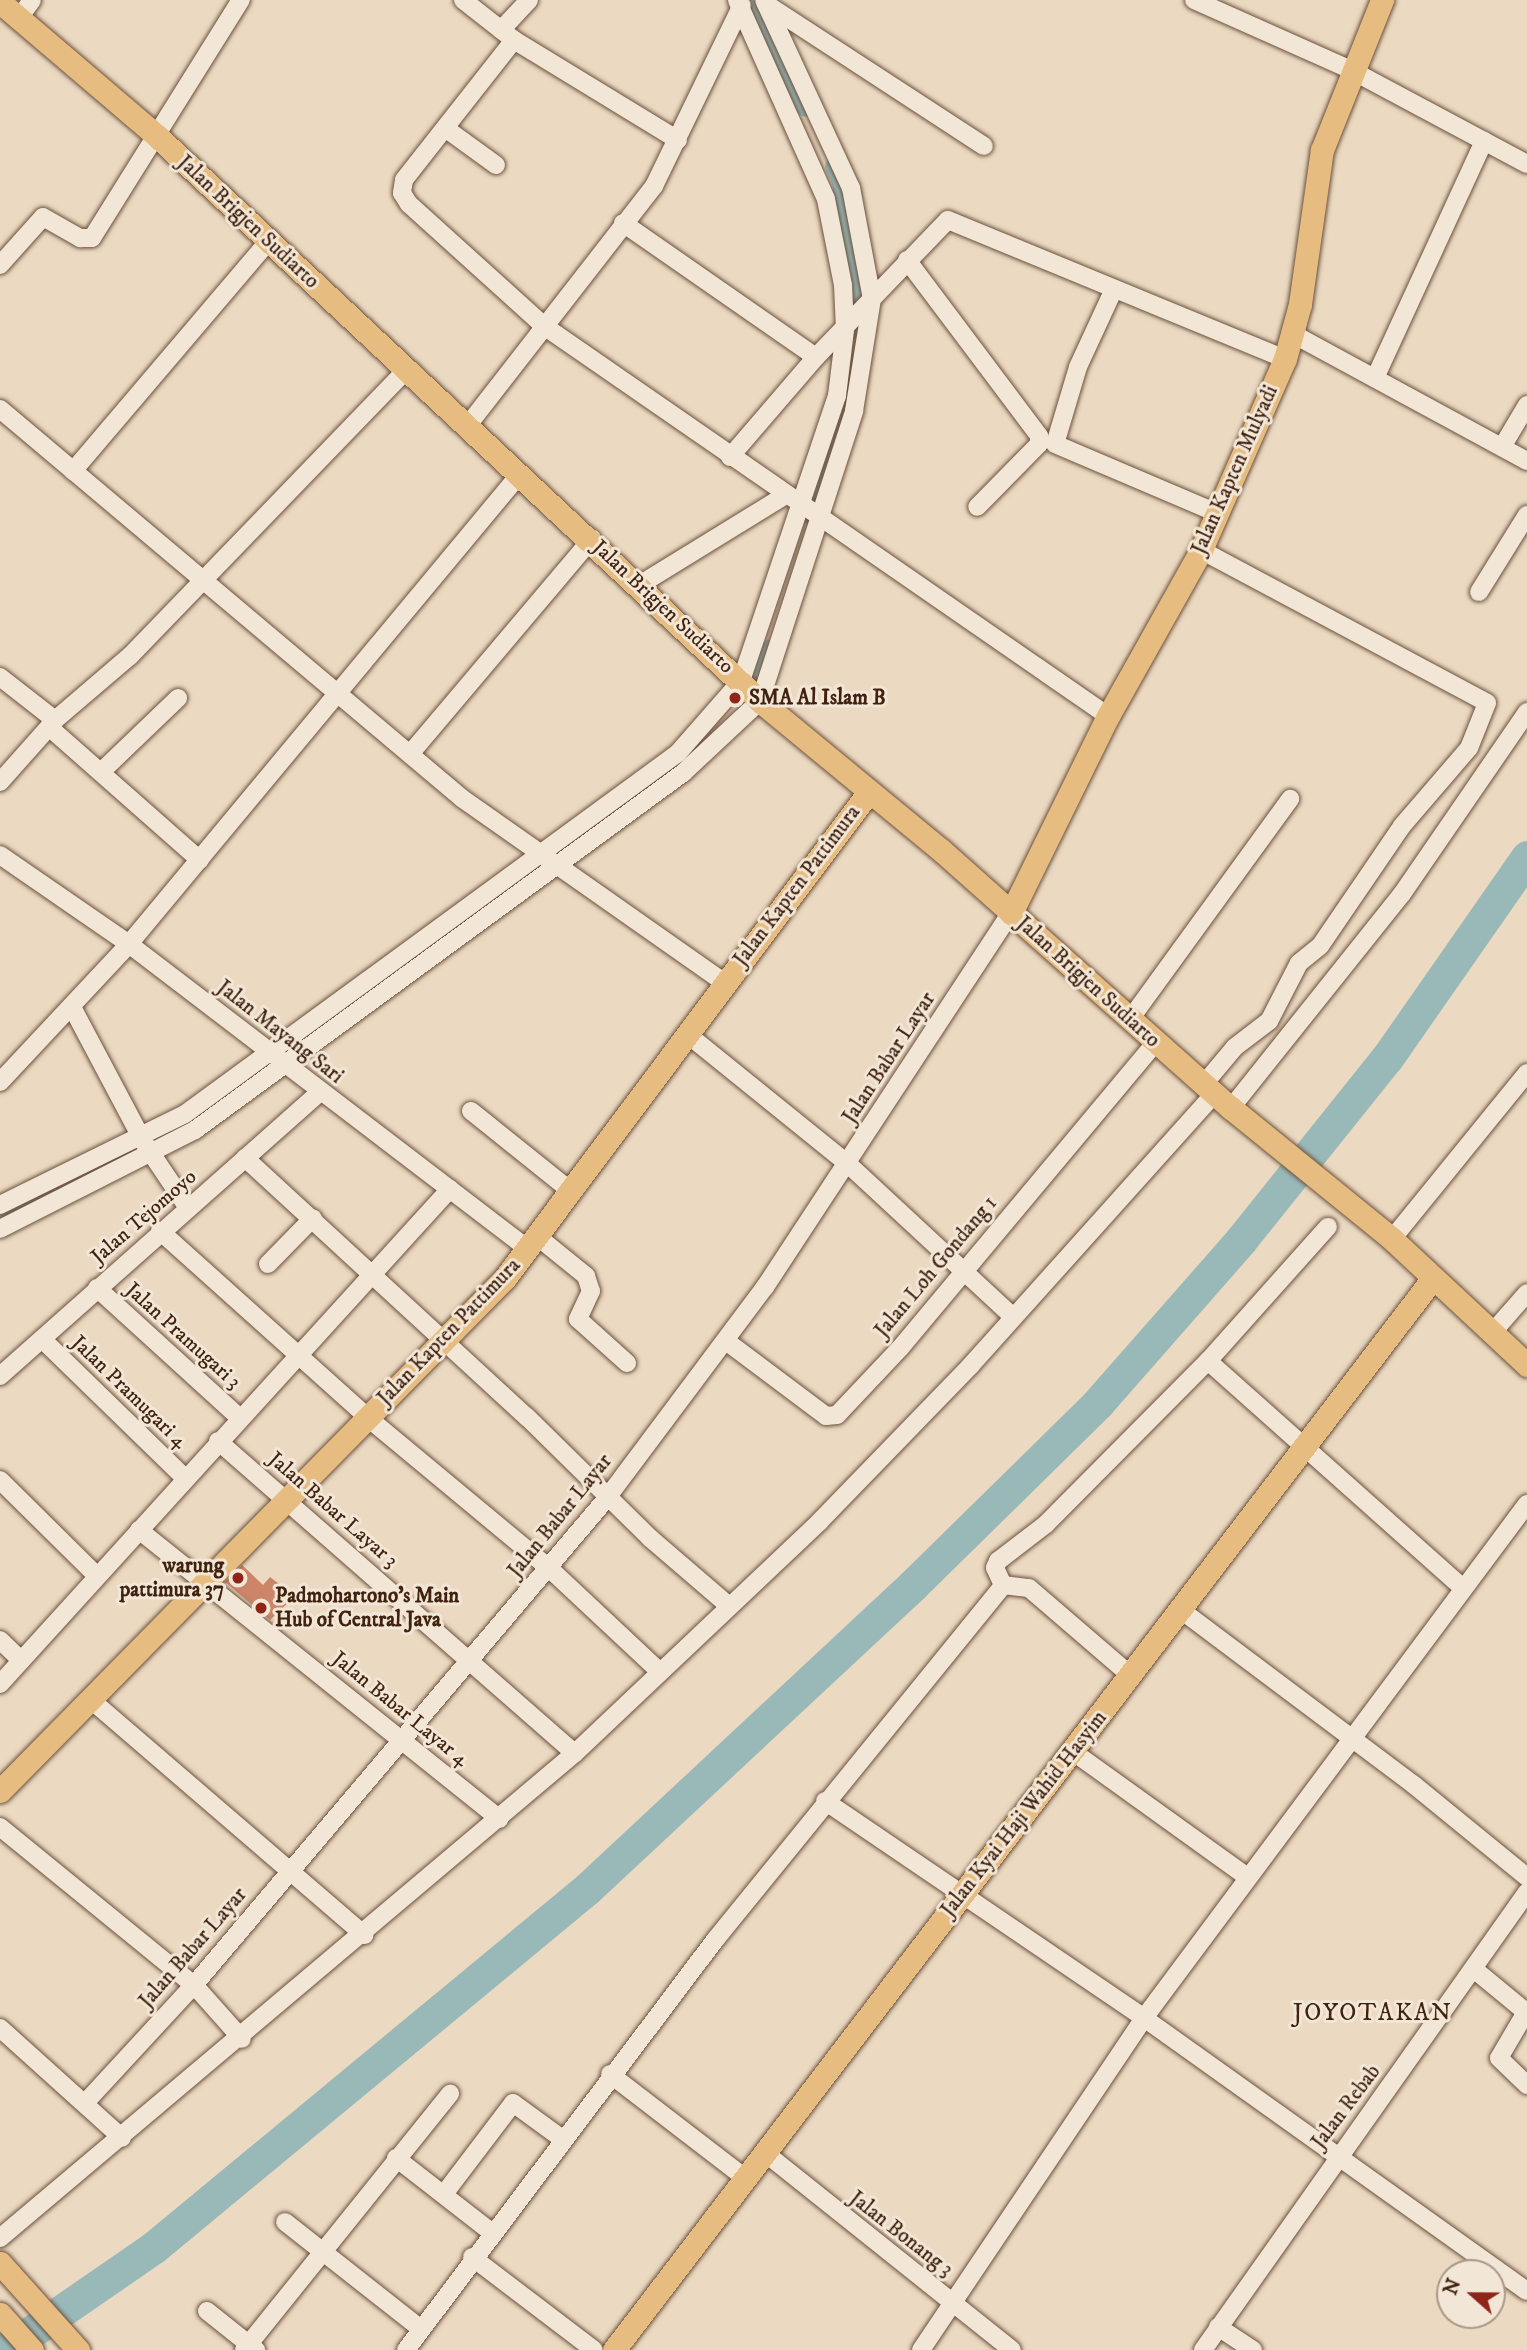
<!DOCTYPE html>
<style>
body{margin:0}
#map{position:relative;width:1527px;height:2350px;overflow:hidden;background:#ebd9c1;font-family:"IM FELL DW Pica",serif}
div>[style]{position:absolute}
.canal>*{height:19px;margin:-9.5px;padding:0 9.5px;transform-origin:9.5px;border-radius:9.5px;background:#99b9b9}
.river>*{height:33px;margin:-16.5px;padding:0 16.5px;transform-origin:16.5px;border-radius:16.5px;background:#99b9b9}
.building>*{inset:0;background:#cd8569}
.roads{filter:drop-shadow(0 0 2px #6b503c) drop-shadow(0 0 2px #6b503c)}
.minor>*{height:18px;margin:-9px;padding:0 9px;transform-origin:9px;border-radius:9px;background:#f2e6d7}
.major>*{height:23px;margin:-11.5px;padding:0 11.5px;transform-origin:11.5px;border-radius:11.5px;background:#e6bc80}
.dots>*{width:19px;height:19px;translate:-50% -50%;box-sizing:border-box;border:4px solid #f2e6d7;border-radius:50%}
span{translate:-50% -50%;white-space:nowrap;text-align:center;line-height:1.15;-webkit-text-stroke:6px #f2e6d7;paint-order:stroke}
.street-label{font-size:21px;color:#40220f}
.poi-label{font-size:21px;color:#40220f;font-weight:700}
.left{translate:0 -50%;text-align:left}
.right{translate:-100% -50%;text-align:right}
.quarter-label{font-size:24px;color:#40220f;letter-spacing:2px}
.north{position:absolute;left:1436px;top:2259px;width:70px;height:70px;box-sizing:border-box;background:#f2e6d7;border:2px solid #ab9887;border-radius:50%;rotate:291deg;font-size:19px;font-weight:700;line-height:28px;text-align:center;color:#40220f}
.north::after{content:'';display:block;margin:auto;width:24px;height:32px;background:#8f2418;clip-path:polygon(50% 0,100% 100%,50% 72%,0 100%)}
</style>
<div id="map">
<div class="canal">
<i style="left:750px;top:0;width:120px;rotate:62.8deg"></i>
<i style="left:834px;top:166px;width:17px;rotate:65deg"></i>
<i style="left:841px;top:181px;width:127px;rotate:83.2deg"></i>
<i style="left:856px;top:307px;width:22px;rotate:98deg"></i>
<i style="left:812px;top:516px;width:117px;rotate:-75.1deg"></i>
<i style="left:745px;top:704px;width:61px;rotate:-65.9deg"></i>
<i style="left:581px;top:838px;width:60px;rotate:-34.2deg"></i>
<i style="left:382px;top:980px;width:127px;rotate:-35.1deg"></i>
<i style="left:206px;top:1113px;width:72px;rotate:-39.9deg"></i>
<i style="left:0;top:1218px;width:59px;rotate:-25.3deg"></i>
</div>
<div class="river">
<i style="left:5px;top:2350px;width:180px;rotate:-34.6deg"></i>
<i style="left:153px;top:2248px;width:563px;rotate:-39.6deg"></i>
<i style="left:587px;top:1889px;width:446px;rotate:-43deg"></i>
<i style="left:913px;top:1585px;width:260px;rotate:-44.5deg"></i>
<i style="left:1098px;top:1403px;width:217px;rotate:-48.7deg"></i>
<i style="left:1241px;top:1240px;width:233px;rotate:-51.3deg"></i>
<i style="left:1387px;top:1058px;width:245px;rotate:-55.1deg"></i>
</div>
<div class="building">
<i style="clip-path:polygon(242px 1565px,263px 1585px,270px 1577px,295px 1596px,270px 1620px,225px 1582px)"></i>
</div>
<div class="roads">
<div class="minor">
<i style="left:463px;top:0;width:65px;rotate:38.1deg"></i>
<i style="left:514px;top:40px;width:192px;rotate:31.4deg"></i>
<i style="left:1194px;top:0;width:172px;rotate:24deg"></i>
<i style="left:1351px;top:70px;width:200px;rotate:28.1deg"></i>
<i style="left:766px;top:4px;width:260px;rotate:33.1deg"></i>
<i style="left:19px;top:18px;width:22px;rotate:-54deg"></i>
<i style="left:501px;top:30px;width:41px;rotate:-47deg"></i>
<i style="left:514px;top:40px;width:178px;rotate:128.2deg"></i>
<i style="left:404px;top:180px;width:13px;rotate:99deg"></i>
<i style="left:402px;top:193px;width:13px;rotate:58deg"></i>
<i style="left:409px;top:204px;width:182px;rotate:42.1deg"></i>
<i style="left:544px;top:326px;width:686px;rotate:34.66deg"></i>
<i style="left:445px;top:128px;width:63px;rotate:36deg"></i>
<i style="left:623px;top:223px;width:235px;rotate:34.8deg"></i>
<i style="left:907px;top:260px;width:220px;rotate:53.1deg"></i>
<i style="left:1039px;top:436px;width:8px;rotate:90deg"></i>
<i style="left:1039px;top:444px;width:88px;rotate:134.5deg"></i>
<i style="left:0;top:265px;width:64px;rotate:-48.1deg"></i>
<i style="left:43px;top:217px;width:43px;rotate:29.6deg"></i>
<i style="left:80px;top:238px;width:12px"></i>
<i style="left:92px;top:238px;width:281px;rotate:-58deg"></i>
<i style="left:1114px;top:289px;width:86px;rotate:114.8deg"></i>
<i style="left:1078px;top:367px;width:80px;rotate:106.6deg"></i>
<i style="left:1055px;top:444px;width:176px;rotate:23.1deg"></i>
<i style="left:1293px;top:334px;width:266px;rotate:28.5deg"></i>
<i style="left:1375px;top:378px;width:261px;rotate:-65.3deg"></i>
<i style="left:0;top:409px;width:605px;rotate:40.11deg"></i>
<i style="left:463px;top:799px;width:320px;rotate:35.1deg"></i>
<i style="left:468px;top:425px;width:303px;rotate:-52.1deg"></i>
<i style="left:654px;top:186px;width:201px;rotate:-64.1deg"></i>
<i style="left:1502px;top:447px;width:49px;rotate:-59.2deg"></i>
<i style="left:730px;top:457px;width:132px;rotate:-49.3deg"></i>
<i style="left:816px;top:357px;width:190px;rotate:-46.1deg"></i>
<i style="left:948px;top:220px;width:365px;rotate:22.4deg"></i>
<i style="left:73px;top:471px;width:301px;rotate:-49.6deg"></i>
<i style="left:1201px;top:550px;width:324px;rotate:28.1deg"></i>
<i style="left:1487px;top:703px;width:48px;rotate:111.8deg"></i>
<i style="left:1469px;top:748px;width:103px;rotate:130.7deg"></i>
<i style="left:1402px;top:826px;width:145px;rotate:124.3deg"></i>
<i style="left:1320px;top:946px;width:27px;rotate:141deg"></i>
<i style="left:1299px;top:963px;width:65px;rotate:117.3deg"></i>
<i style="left:1269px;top:1021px;width:43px;rotate:142.6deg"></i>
<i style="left:1235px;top:1047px;width:48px;rotate:130deg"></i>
<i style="left:641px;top:584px;width:168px;rotate:-31.6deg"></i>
<i style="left:1479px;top:592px;width:91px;rotate:-58.1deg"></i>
<i style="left:0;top:677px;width:70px;rotate:38deg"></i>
<i style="left:49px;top:727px;width:201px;rotate:41.4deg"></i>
<i style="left:410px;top:754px;width:282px;rotate:-49.8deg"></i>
<i style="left:103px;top:770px;width:104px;rotate:-43.8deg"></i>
<i style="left:0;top:782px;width:83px;rotate:-48.4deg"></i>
<i style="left:55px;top:720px;width:99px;rotate:-40.5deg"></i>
<i style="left:130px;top:656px;width:397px;rotate:-46deg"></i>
<i style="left:0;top:855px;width:157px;rotate:34.6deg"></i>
<i style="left:129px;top:944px;width:502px;rotate:37.39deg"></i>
<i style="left:72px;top:1007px;width:152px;rotate:62.1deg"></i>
<i style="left:143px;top:1141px;width:81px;rotate:56.1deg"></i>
<i style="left:1131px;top:1018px;width:271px;rotate:-54deg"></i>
<i style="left:687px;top:1034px;width:207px;rotate:38.9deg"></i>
<i style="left:848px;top:1164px;width:225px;rotate:42.8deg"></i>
<i style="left:0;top:1082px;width:189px;rotate:-46.9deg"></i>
<i style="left:129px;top:944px;width:610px;rotate:-50.25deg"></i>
<i style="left:1231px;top:1108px;width:274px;rotate:-51.4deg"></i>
<i style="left:1402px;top:894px;width:221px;rotate:-55.5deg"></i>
<i style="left:471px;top:1111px;width:129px;rotate:38.7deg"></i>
<i style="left:245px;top:1158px;width:383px;rotate:42.6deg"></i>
<i style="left:527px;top:1417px;width:173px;rotate:44.5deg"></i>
<i style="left:650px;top:1538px;width:104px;rotate:40.7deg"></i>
<i style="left:0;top:1205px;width:206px;rotate:-26.2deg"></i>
<i style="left:185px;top:1114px;width:611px;rotate:-36.21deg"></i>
<i style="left:678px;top:753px;width:96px;rotate:-48.8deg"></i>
<i style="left:741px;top:681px;width:301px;rotate:-71.4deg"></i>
<i style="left:837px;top:396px;width:66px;rotate:-83.1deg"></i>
<i style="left:845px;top:330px;width:45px;rotate:-92.5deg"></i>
<i style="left:843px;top:285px;width:88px;rotate:-101.2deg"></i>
<i style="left:826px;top:199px;width:218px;rotate:-114.1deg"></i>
<i style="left:0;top:1229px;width:219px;rotate:-26.9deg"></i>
<i style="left:195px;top:1130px;width:605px;rotate:-36.19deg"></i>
<i style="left:683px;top:773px;width:105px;rotate:-43.1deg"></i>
<i style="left:760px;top:701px;width:305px;rotate:-72deg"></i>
<i style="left:854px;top:411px;width:113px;rotate:-80.9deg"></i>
<i style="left:872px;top:299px;width:113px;rotate:-100.7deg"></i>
<i style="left:851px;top:188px;width:207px;rotate:-114.8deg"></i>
<i style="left:160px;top:1231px;width:278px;rotate:41.9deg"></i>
<i style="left:367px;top:1417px;width:236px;rotate:39.7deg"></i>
<i style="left:549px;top:1568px;width:149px;rotate:43.1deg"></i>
<i style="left:538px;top:1237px;width:62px;rotate:39.1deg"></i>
<i style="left:586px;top:1276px;width:16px;rotate:72deg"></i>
<i style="left:591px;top:1291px;width:31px;rotate:115deg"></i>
<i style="left:578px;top:1319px;width:66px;rotate:41.9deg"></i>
<i style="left:1392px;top:1239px;width:214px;rotate:-50.9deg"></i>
<i style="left:268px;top:1264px;width:64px;rotate:-45.6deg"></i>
<i style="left:97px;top:1288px;width:192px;rotate:42.3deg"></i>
<i style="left:1492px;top:1333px;width:53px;rotate:-48.8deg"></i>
<i style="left:42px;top:1339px;width:199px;rotate:44.2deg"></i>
<i style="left:726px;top:1341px;width:125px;rotate:36.9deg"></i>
<i style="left:826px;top:1416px;width:11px;rotate:-5deg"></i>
<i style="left:837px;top:1415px;width:93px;rotate:-46.7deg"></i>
<i style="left:901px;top:1347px;width:398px;rotate:-50.1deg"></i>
<i style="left:1208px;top:1361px;width:341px;rotate:41.7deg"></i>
<i style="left:0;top:1376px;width:426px;rotate:-41.6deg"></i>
<i style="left:218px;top:1441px;width:474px;rotate:41.2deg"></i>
<i style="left:0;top:1480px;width:136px;rotate:44.7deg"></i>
<i style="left:139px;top:1530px;width:462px;rotate:38.7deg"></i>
<i style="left:1003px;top:1585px;width:19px;rotate:-115deg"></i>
<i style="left:995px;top:1568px;width:8px;rotate:-67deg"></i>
<i style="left:998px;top:1561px;width:61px;rotate:-37.6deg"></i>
<i style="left:1046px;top:1524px;width:230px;rotate:-45.2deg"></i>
<i style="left:1208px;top:1361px;width:180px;rotate:-48.2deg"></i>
<i style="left:1181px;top:1610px;width:291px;rotate:36.9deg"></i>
<i style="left:1414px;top:1785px;width:146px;rotate:39.2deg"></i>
<i style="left:0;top:1640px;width:29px;rotate:44deg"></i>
<i style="left:0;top:1684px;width:669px;rotate:-47.73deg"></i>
<i style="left:90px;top:1699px;width:362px;rotate:40.7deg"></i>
<i style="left:1072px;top:1751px;width:214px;rotate:35.7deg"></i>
<i style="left:825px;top:1801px;width:386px;rotate:34.2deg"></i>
<i style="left:1144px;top:2018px;width:470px;rotate:35.5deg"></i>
<i style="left:0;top:1827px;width:250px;rotate:39.2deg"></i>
<i style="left:194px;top:1985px;width:72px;rotate:48.4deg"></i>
<i style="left:1475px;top:1970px;width:66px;rotate:39.5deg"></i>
<i style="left:1526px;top:2012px;width:53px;rotate:120.4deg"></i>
<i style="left:1499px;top:2058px;width:39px;rotate:44deg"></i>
<i style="left:0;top:2028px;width:164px;rotate:42deg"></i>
<i style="left:610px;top:2074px;width:170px;rotate:37.6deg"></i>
<i style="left:85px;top:2103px;width:161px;rotate:-47.3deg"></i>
<i style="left:194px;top:1985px;width:639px;rotate:-49.7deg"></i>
<i style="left:607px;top:1498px;width:264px;rotate:-53.2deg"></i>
<i style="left:765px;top:1287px;width:448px;rotate:-56.7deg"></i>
<i style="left:764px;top:2152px;width:317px;rotate:38.6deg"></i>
<i style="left:396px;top:2158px;width:120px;rotate:37.9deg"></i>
<i style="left:444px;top:2194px;width:114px;rotate:-52.8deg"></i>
<i style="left:513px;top:2103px;width:59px;rotate:36.1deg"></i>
<i style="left:285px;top:2222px;width:173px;rotate:38.2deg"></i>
<i style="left:0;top:2238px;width:752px;rotate:-40.15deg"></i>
<i style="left:575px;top:1753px;width:337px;rotate:-43.4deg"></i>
<i style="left:820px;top:1521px;width:217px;rotate:-45.9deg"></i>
<i style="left:971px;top:1365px;width:364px;rotate:-48.1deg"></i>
<i style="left:472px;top:2257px;width:153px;rotate:37.3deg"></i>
<i style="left:207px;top:2311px;width:63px;rotate:38.5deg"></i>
<i style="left:1218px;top:2327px;width:42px;rotate:33.3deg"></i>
<i style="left:244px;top:2350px;width:329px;rotate:-51.2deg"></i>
<i style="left:406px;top:2350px;width:513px;rotate:-53deg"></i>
<i style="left:715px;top:1940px;width:457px;rotate:-50.9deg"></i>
<i style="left:1003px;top:1585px;width:26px;rotate:7deg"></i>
<i style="left:1029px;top:1588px;width:133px;rotate:40.7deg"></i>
<i style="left:921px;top:2350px;width:400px;rotate:-56.1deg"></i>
<i style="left:1144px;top:2018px;width:641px;rotate:-53.31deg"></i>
<i style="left:1203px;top:2350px;width:561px;rotate:-54.72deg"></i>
</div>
<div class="major">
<i style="left:0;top:2px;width:208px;rotate:40.5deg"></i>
<i style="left:158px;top:137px;width:825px;rotate:43.13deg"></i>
<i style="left:760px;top:701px;width:234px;rotate:39.5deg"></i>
<i style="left:941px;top:850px;width:388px;rotate:41.7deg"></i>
<i style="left:1231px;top:1108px;width:208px;rotate:39.1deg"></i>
<i style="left:1392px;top:1239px;width:185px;rotate:43deg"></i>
<i style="left:1011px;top:913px;width:220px;rotate:-63.8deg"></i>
<i style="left:1108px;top:716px;width:190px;rotate:-60.7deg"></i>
<i style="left:1201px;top:550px;width:209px;rotate:-66.3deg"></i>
<i style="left:1285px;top:359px;width:57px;rotate:-74.7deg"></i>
<i style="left:1300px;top:304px;width:156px;rotate:-81.9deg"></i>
<i style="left:1322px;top:150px;width:162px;rotate:-68.2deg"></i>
<i style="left:0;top:1791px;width:720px;rotate:-45.45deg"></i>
<i style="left:505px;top:1278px;width:606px;rotate:-53.19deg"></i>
<i style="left:0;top:2263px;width:117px;rotate:48.1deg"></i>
<i style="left:0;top:2314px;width:48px;rotate:48.4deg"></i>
<i style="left:614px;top:2350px;width:1349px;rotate:-52.62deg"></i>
</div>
</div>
<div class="dots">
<i style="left:735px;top:698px;background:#8f2418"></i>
<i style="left:238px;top:1578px;background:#8f2418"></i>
<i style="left:261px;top:1608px;background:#8f2418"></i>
</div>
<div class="street-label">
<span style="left:248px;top:222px;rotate:43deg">Jalan Brigjen Sudiarto</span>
<span style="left:1235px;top:470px;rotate:-66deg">Jalan Kapten Mulyadi</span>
<span style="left:663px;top:607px;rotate:43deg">Jalan Brigjen Sudiarto</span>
<span style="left:797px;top:886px;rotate:-53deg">Jalan Kapten Pattimura</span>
<span style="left:1088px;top:982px;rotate:42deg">Jalan Brigjen Sudiarto</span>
<span style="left:280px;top:1032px;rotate:38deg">Jalan Mayang Sari</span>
<span style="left:889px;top:1058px;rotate:-57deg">Jalan Babar Layar</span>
<span style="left:144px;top:1217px;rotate:-41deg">Jalan Tejomoyo</span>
<span style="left:936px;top:1267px;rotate:-50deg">Jalan Loh Gondang 1</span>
<span style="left:449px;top:1332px;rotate:-46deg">Jalan Kapten Pattimura</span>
<span style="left:183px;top:1336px;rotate:42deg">Jalan Pramugari 3</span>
<span style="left:129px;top:1392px;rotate:44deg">Jalan Pramugari 4</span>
<span style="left:333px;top:1510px;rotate:41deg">Jalan Babar Layar 3</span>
<span style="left:560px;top:1516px;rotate:-51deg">Jalan Babar Layar</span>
<span style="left:400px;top:1709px;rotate:39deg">Jalan Babar Layar 4</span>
<span style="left:1024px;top:1814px;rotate:-52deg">Jalan Kyai Haji Wahid Hasyim</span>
<span style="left:193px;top:1948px;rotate:-49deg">Jalan Babar Layar</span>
<span style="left:1346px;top:2107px;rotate:-53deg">Jalan Rebab</span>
<span style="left:901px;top:2234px;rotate:38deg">Jalan Bonang 3</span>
</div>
<div class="poi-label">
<span class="left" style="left:749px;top:698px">SMA Al Islam B</span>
<span class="right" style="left:224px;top:1578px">warung<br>pattimura 37</span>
<span class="left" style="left:275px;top:1608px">Padmohartono's Main<br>Hub of Central Java</span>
</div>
<div class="quarter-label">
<span style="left:1373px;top:2014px">JOYOTAKAN</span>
</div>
<div class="north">N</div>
</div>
